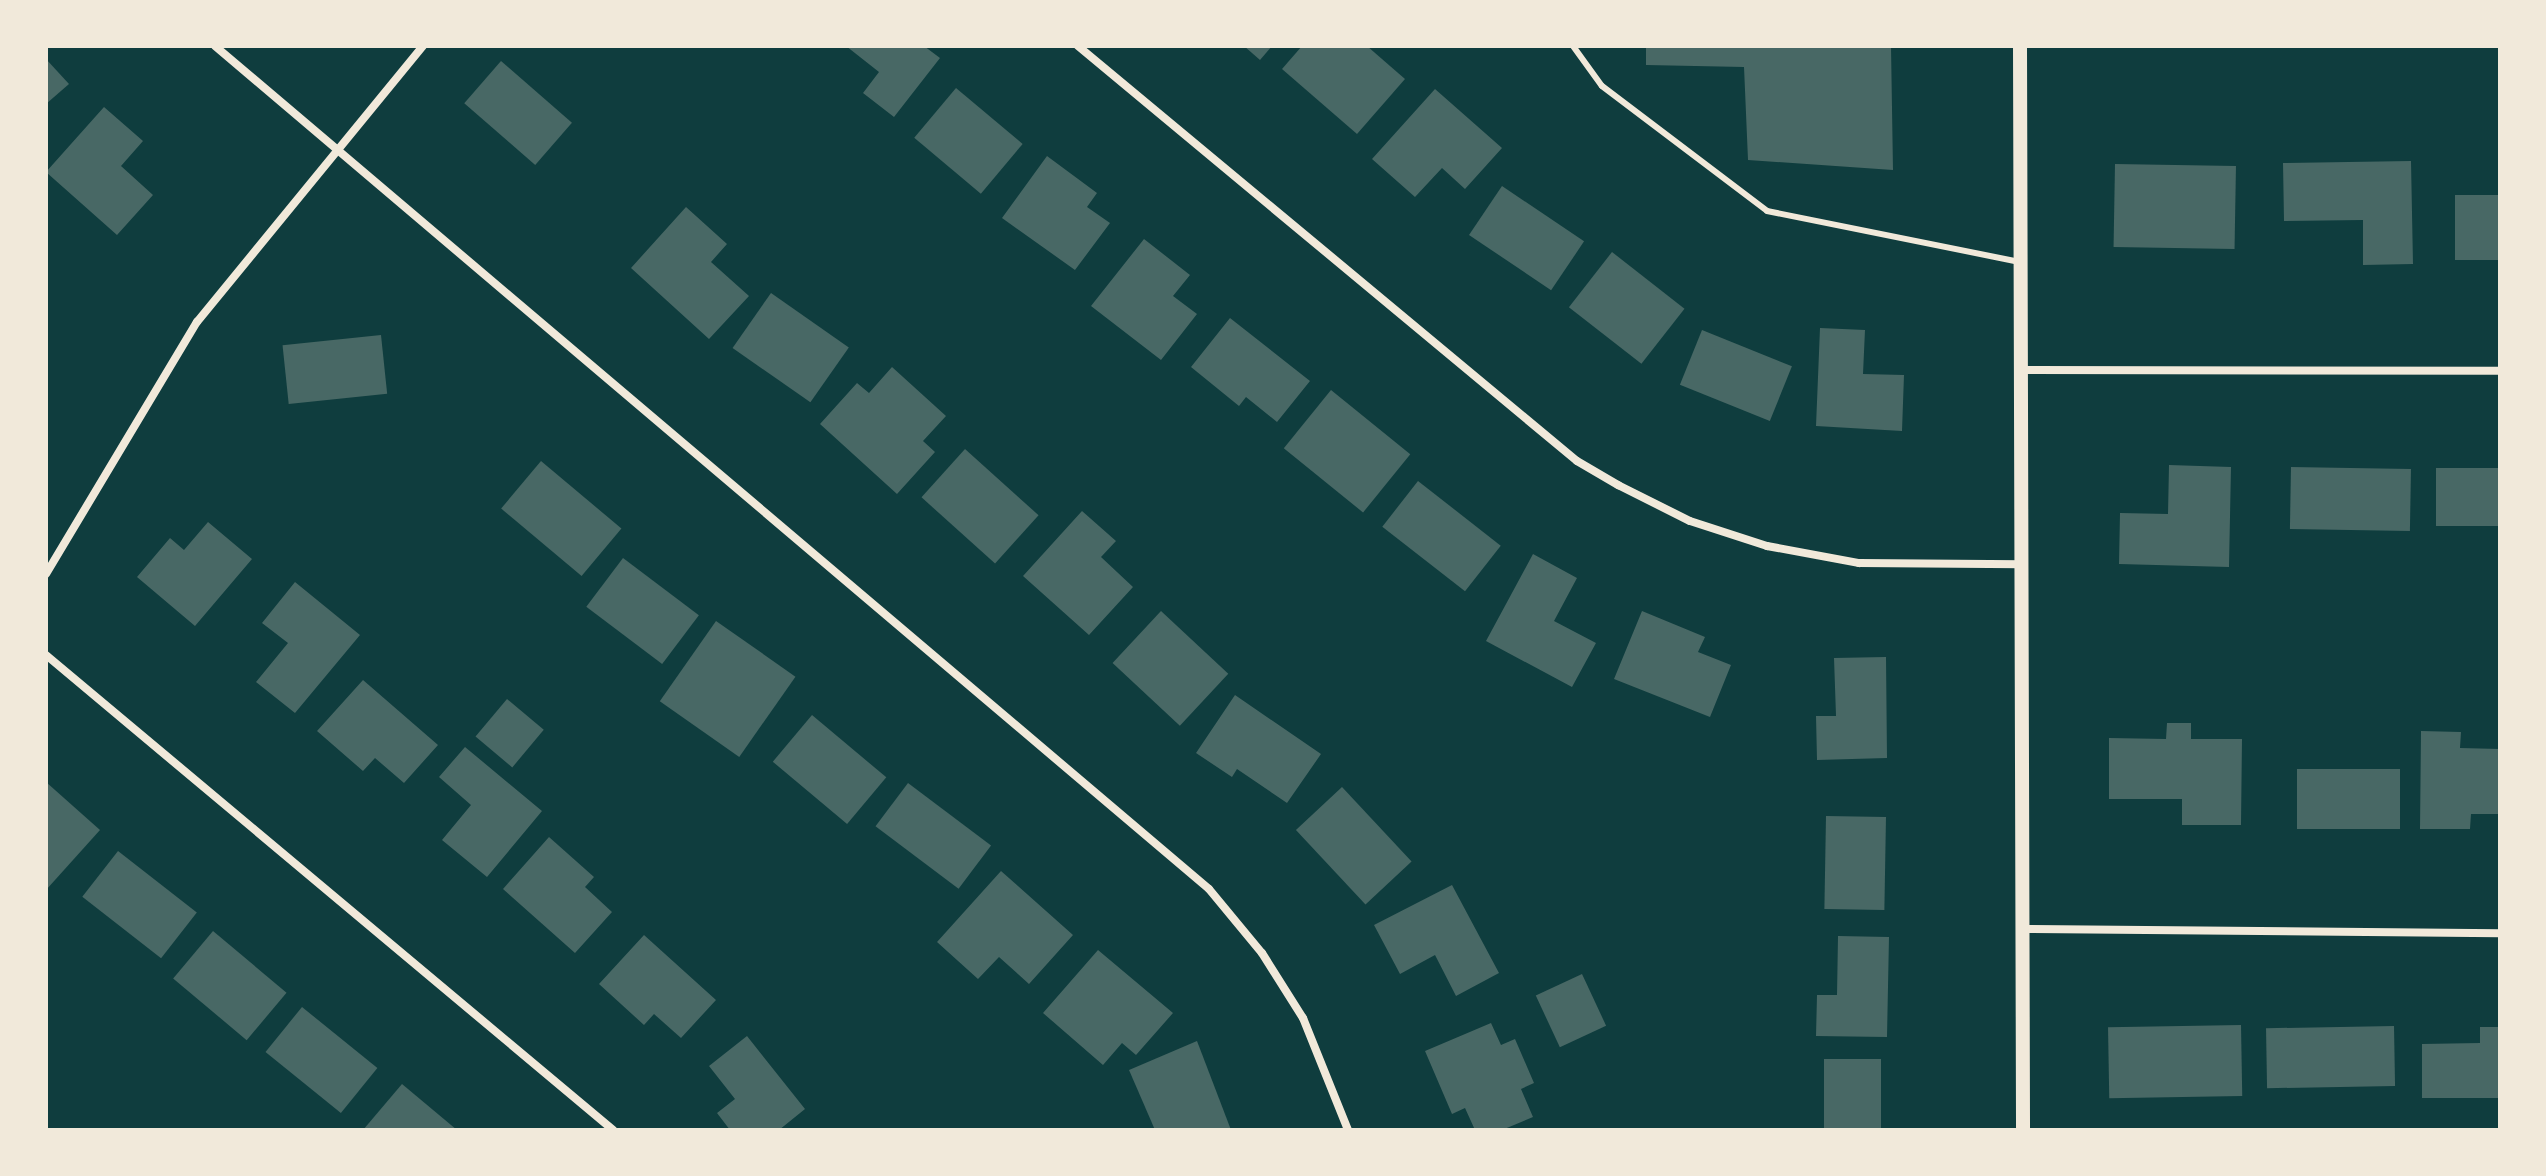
<!DOCTYPE html>
<style>
body{margin:0}
#map{position:relative;width:2546px;height:1176px;overflow:hidden;background:#0f3d3e;font-family:Quicksand,sans-serif}
div>[style]{position:absolute}
.building>*{inset:0;background:#486865;transform-origin:0 0}
.service>*{height:6px;margin:-3px;padding:0 3px;transform-origin:3px;border-radius:3px;background:#f1e9da}
.minor>*{height:8px;margin:-4px;padding:0 4px;transform-origin:4px;border-radius:4px;background:#f1e9da}
.tertiary>*{height:14px;margin:-7px;padding:0 7px;transform-origin:7px;border-radius:7px;background:#f1e9da}
span{translate:-50% -50%;white-space:nowrap;text-align:center;line-height:1.15;-webkit-text-stroke:6px #f1e9da;paint-order:stroke}
.frame{position:absolute;inset:0;border:48px solid #f1e9da;pointer-events:none}
</style>
<div id="map">
<div class="building">
<i style="clip-path:polygon(846px 46px,924px 46px,940px 58px,894px 117px,863px 93px,879px 72px)"></i>
<i style="clip-path:polygon(1244px 46px,1272px 46px,1260px 60px)"></i>
<i style="clip-path:polygon(1302px 46px,1367px 46px,1405px 79px,1357px 134px,1282px 69px)"></i>
<i style="clip-path:polygon(1646px 46px,1891px 46px,1893px 170px,1748px 160px,1744px 67px,1646px 65px)"></i>
<i style="clip-path:polygon(46px 59px,69px 84px,46px 104px)"></i>
<i style="left:501px;top:61px;width:94px;height:56px;rotate:41deg"></i>
<i style="left:956px;top:88px;width:87px;height:65px;rotate:40deg"></i>
<i style="clip-path:polygon(1435px 89px,1502px 148px,1465px 189px,1442px 168px,1415px 197px,1372px 159px)"></i>
<i style="clip-path:polygon(104px 107px,143px 141px,121px 166px,153px 195px,117px 235px,46px 172px)"></i>
<i style="clip-path:polygon(1047px 156px,1097px 193px,1087px 207px,1110px 223px,1075px 270px,1002px 218px)"></i>
<i style="clip-path:polygon(2411px 161px,2413px 264px,2363px 265px,2363px 220px,2284px 221px,2283px 163px)"></i>
<i style="left:2115px;top:164px;width:121px;height:83px;rotate:1deg"></i>
<i style="left:1502px;top:186px;width:99px;height:59px;rotate:34deg"></i>
<i style="left:2500px;top:195px;width:65px;height:45px;rotate:90deg"></i>
<i style="clip-path:polygon(686px 207px,727px 244px,711px 262px,749px 296px,709px 339px,631px 268px)"></i>
<i style="clip-path:polygon(1144px 239px,1190px 275px,1173px 296px,1197px 314px,1161px 360px,1091px 306px)"></i>
<i style="left:1612px;top:252px;width:92px;height:70px;rotate:38deg"></i>
<i style="left:771px;top:293px;width:95px;height:67px;rotate:35deg"></i>
<i style="clip-path:polygon(1230px 318px,1310px 381px,1277px 422px,1246px 397px,1239px 406px,1191px 367px)"></i>
<i style="clip-path:polygon(1820px 328px,1865px 330px,1863px 374px,1904px 375px,1902px 431px,1816px 426px)"></i>
<i style="left:1702px;top:330px;width:97px;height:59px;rotate:22deg"></i>
<i style="left:381px;top:335px;width:59px;height:99px;rotate:84deg"></i>
<i style="clip-path:polygon(892px 367px,946px 416px,923px 441px,935px 452px,897px 494px,820px 424px,857px 383px,869px 393px)"></i>
<i style="left:1331px;top:390px;width:102px;height:75px;rotate:39deg"></i>
<i style="left:965px;top:449px;width:99px;height:65px;rotate:42deg"></i>
<i style="left:541px;top:461px;width:105px;height:62px;rotate:40deg"></i>
<i style="clip-path:polygon(2169px 465px,2231px 467px,2229px 567px,2119px 564px,2120px 513px,2168px 514px)"></i>
<i style="left:2291px;top:467px;width:120px;height:62px;rotate:1deg"></i>
<i style="left:2436px;top:468px;width:64px;height:58px"></i>
<i style="left:1418px;top:481px;width:105px;height:58px;rotate:38deg"></i>
<i style="clip-path:polygon(1082px 511px,1116px 541px,1101px 557px,1133px 587px,1089px 635px,1023px 576px)"></i>
<i style="clip-path:polygon(208px 522px,252px 559px,195px 626px,137px 577px,170px 538px,184px 550px)"></i>
<i style="clip-path:polygon(1533px 554px,1577px 578px,1554px 621px,1596px 643px,1572px 687px,1486px 641px)"></i>
<i style="left:623px;top:558px;width:95px;height:61px;rotate:37deg"></i>
<i style="clip-path:polygon(295px 582px,360px 635px,295px 713px,256px 682px,288px 643px,262px 623px)"></i>
<i style="left:1161px;top:611px;width:92px;height:71px;rotate:43deg"></i>
<i style="clip-path:polygon(1642px 611px,1705px 637px,1698px 652px,1731px 665px,1710px 717px,1614px 679px)"></i>
<i style="left:716px;top:621px;width:97px;height:98px;rotate:35deg"></i>
<i style="clip-path:polygon(1886px 657px,1887px 758px,1817px 760px,1816px 716px,1836px 716px,1834px 658px)"></i>
<i style="clip-path:polygon(363px 680px,438px 745px,404px 783px,375px 758px,363px 771px,317px 731px)"></i>
<i style="clip-path:polygon(1235px 695px,1321px 754px,1287px 803px,1237px 769px,1232px 777px,1196px 753px)"></i>
<i style="left:507px;top:699px;width:48px;height:49px;rotate:40deg"></i>
<i style="left:812px;top:715px;width:97px;height:61px;rotate:40deg"></i>
<i style="clip-path:polygon(2167px 723px,2191px 723px,2191px 739px,2242px 739px,2241px 825px,2182px 825px,2182px 799px,2109px 799px,2109px 738px,2166px 739px)"></i>
<i style="clip-path:polygon(2421px 731px,2461px 732px,2460px 748px,2500px 749px,2500px 814px,2471px 814px,2470px 829px,2420px 829px)"></i>
<i style="clip-path:polygon(465px 747px,542px 811px,487px 877px,442px 840px,471px 805px,439px 777px)"></i>
<i style="left:2400px;top:769px;width:60px;height:103px;rotate:90deg"></i>
<i style="clip-path:polygon(46px 782px,100px 830px,46px 890px)"></i>
<i style="left:908px;top:783px;width:104px;height:54px;rotate:37deg"></i>
<i style="left:1342px;top:787px;width:102px;height:63px;rotate:47deg"></i>
<i style="left:1826px;top:816px;width:60px;height:93px;rotate:1deg"></i>
<i style="clip-path:polygon(549px 837px,594px 877px,585px 887px,612px 912px,575px 953px,503px 889px)"></i>
<i style="left:118px;top:851px;width:100px;height:58px;rotate:38deg"></i>
<i style="clip-path:polygon(1001px 871px,1073px 935px,1029px 984px,999px 957px,978px 979px,937px 942px)"></i>
<i style="clip-path:polygon(1452px 885px,1499px 973px,1456px 996px,1435px 955px,1400px 974px,1374px 925px)"></i>
<i style="left:213px;top:931px;width:96px;height:62px;rotate:40deg"></i>
<i style="clip-path:polygon(644px 935px,716px 1000px,681px 1038px,654px 1014px,644px 1025px,599px 984px)"></i>
<i style="clip-path:polygon(1838px 936px,1889px 937px,1887px 1037px,1816px 1036px,1817px 995px,1837px 995px)"></i>
<i style="clip-path:polygon(1098px 950px,1173px 1013px,1136px 1055px,1122px 1043px,1103px 1065px,1043px 1013px)"></i>
<i style="left:1582px;top:974px;width:57px;height:51px;rotate:65deg"></i>
<i style="left:302px;top:1007px;width:97px;height:58px;rotate:39deg"></i>
<i style="clip-path:polygon(1491px 1023px,1501px 1045px,1515px 1039px,1534px 1083px,1521px 1089px,1533px 1117px,1502px 1130px,1475px 1130px,1465px 1108px,1452px 1114px,1425px 1051px)"></i>
<i style="left:2241px;top:1025px;width:71px;height:133px;rotate:89deg"></i>
<i style="left:2394px;top:1026px;width:60px;height:128px;rotate:89deg"></i>
<i style="clip-path:polygon(2480px 1027px,2500px 1027px,2500px 1098px,2422px 1098px,2422px 1044px,2480px 1043px)"></i>
<i style="clip-path:polygon(747px 1036px,805px 1109px,779px 1130px,730px 1130px,717px 1113px,735px 1099px,709px 1066px)"></i>
<i style="clip-path:polygon(1197px 1041px,1231px 1130px,1155px 1130px,1129px 1070px)"></i>
<i style="left:1824px;top:1059px;width:57px;height:71px"></i>
<i style="clip-path:polygon(402px 1084px,457px 1130px,363px 1130px)"></i>
</div>
<div class="service">
<i style="left:1573px;top:46px;width:49px;rotate:54.1deg"></i>
<i style="left:1602px;top:86px;width:207px;rotate:37.1deg"></i>
<i style="left:1767px;top:211px;width:259px;rotate:11.4deg"></i>
</div>
<div class="minor">
<i style="left:215px;top:46px;width:1303px;rotate:40.3deg"></i>
<i style="left:1209px;top:889px;width:83px;rotate:50.4deg"></i>
<i style="left:1262px;top:953px;width:77px;rotate:57.8deg"></i>
<i style="left:1303px;top:1018px;width:121px;rotate:68.1deg"></i>
<i style="left:1078px;top:46px;width:649px;rotate:39.75deg"></i>
<i style="left:1577px;top:461px;width:48px;rotate:30.3deg"></i>
<i style="left:1618px;top:485px;width:80px;rotate:26.6deg"></i>
<i style="left:1690px;top:521px;width:81px;rotate:18deg"></i>
<i style="left:1767px;top:546px;width:94px;rotate:10.5deg"></i>
<i style="left:1859px;top:563px;width:163px;rotate:0.4deg"></i>
<i style="left:2022px;top:370px;width:478px;rotate:0.1deg"></i>
<i style="left:46px;top:574px;width:294px;rotate:-59.1deg"></i>
<i style="left:197px;top:322px;width:357px;rotate:-50.7deg"></i>
<i style="left:46px;top:655px;width:740px;rotate:39.95deg"></i>
<i style="left:2024px;top:929px;width:476px;rotate:0.5deg"></i>
</div>
<div class="tertiary">
<i style="left:2020px;top:46px;width:1084px;rotate:89.84deg"></i>
</div>
<div class="frame"></div>
</div>
